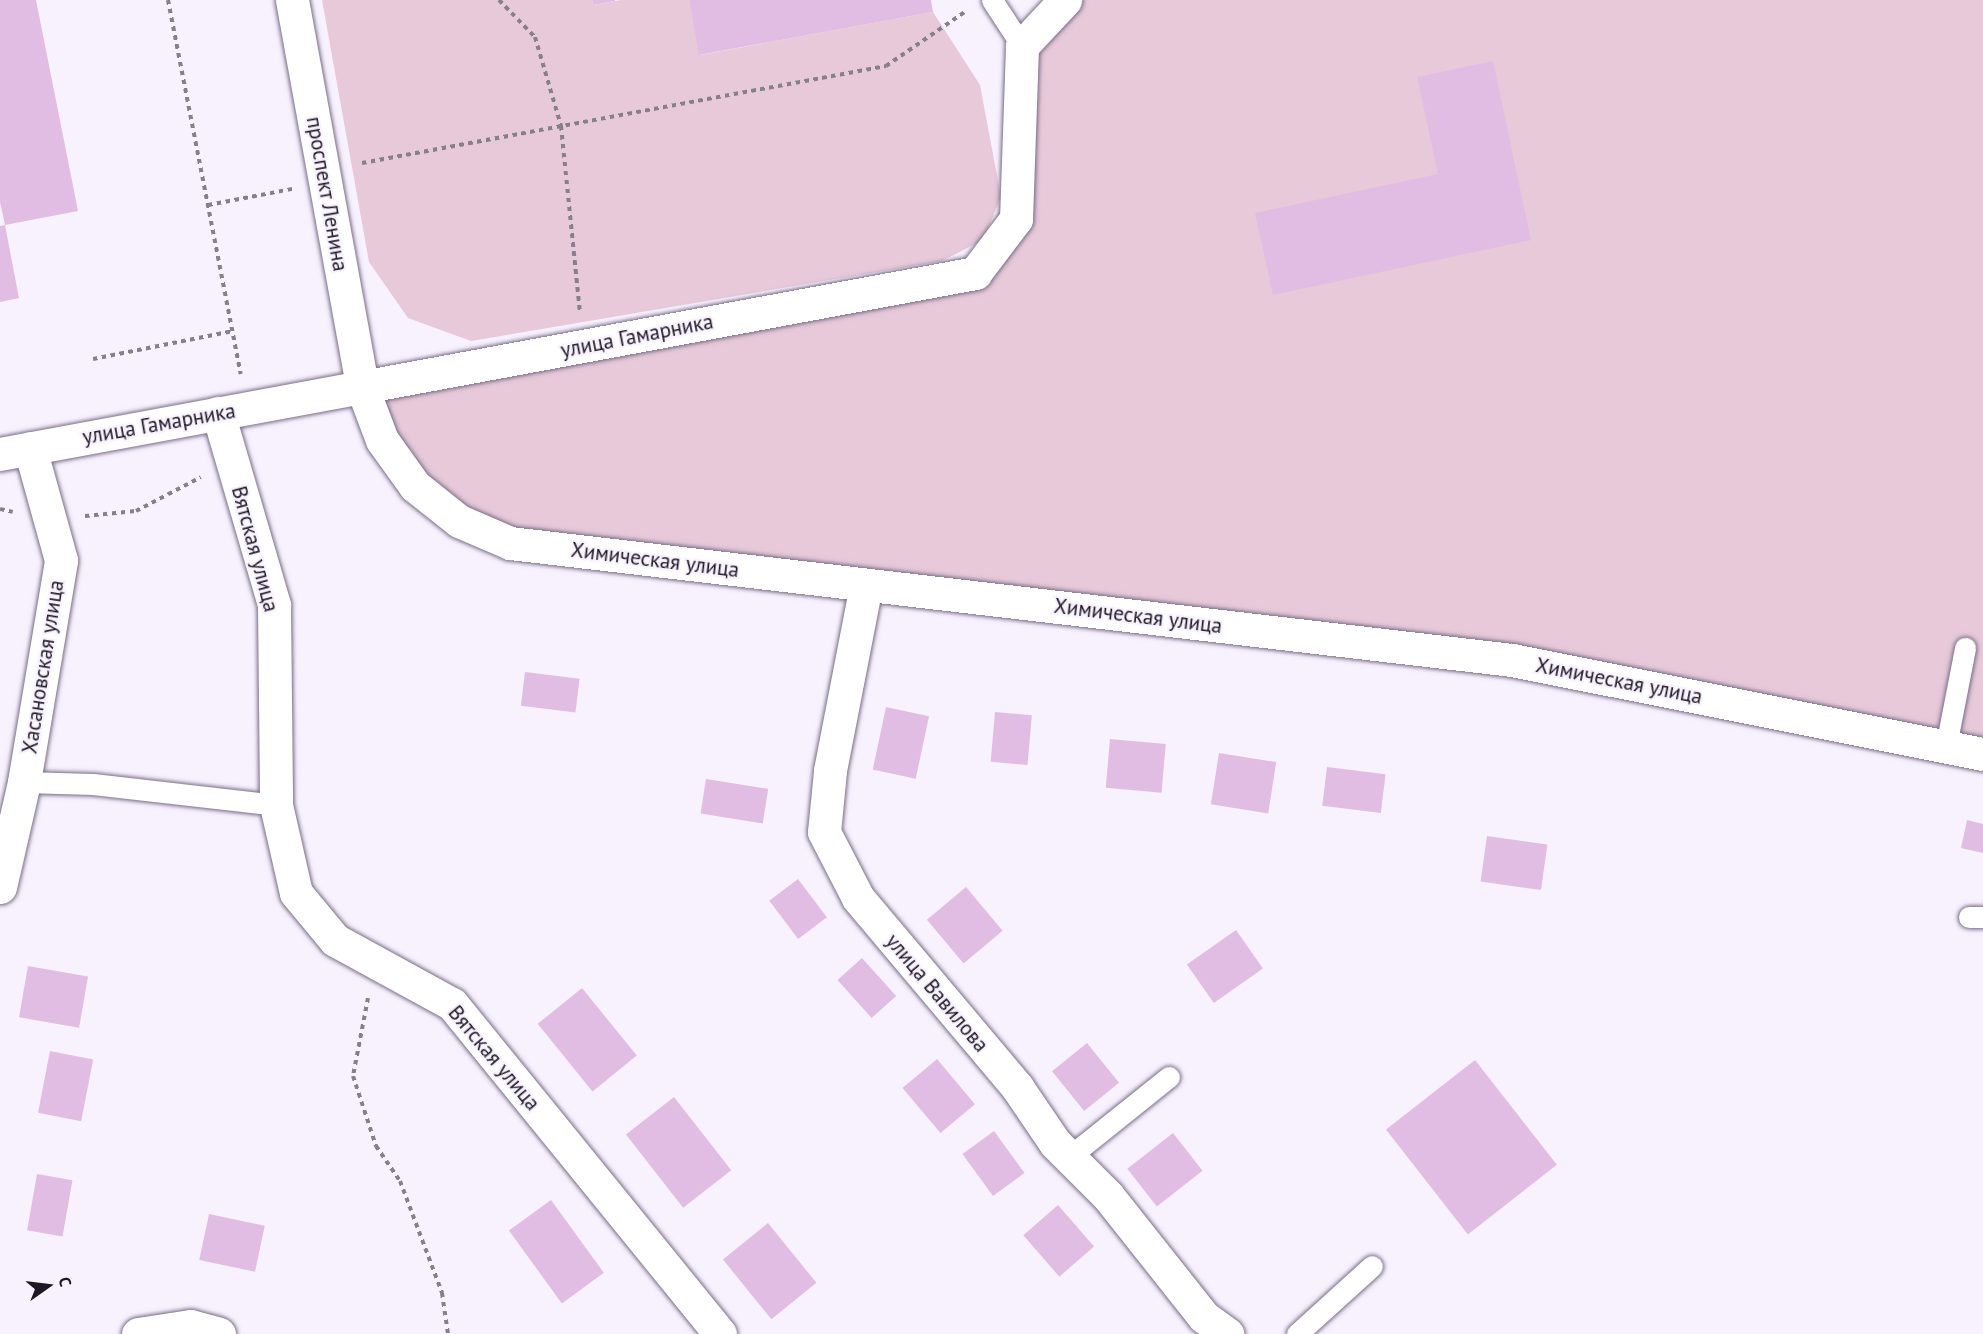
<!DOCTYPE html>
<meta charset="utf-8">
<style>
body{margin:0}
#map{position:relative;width:1983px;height:1334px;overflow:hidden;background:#f8f2ff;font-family:"PT Sans",sans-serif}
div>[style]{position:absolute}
.green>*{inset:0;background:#e7c9d9}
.building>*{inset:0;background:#e2bde3;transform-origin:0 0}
.path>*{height:4px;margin-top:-2px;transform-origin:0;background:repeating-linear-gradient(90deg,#86808c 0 4.5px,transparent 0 9px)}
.roads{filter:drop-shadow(0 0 2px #7a6d88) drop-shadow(0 0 2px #7a6d88)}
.service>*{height:21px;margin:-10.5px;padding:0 10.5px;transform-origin:10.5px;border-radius:10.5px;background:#fff}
.minor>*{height:33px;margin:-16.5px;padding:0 16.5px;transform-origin:16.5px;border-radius:16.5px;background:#fff}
.tertiary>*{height:33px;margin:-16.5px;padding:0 16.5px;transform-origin:16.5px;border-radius:16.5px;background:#fff}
span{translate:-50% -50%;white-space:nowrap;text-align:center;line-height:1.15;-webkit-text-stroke:4.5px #f8f2ff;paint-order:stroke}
.street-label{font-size:21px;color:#1d1823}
.north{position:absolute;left:18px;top:1256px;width:60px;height:60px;-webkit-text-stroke:4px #f8f2ff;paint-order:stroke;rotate:76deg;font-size:16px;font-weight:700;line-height:24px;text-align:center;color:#1d1823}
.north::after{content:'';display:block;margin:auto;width:21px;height:27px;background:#1d1823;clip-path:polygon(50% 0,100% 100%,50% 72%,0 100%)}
</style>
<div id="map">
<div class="green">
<i style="clip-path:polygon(322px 0,592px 0,593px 5px,621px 0,689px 0,700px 55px,933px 12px,980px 85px,1001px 197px,983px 240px,942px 261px,471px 341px,408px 318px,369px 262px)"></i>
<i style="clip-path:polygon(1065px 0,1983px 0,1983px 754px,1512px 660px,459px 521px,362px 387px,975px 273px,1016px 219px,1022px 46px)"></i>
</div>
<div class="building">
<i style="clip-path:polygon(0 0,36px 0,78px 211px,5px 225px,19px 298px,0 302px,0 226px,5px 225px,0 202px)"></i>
<i style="clip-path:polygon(592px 0,615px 0,615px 1px,593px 5px)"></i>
<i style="clip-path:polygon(689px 0,931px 0,933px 12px,699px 55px)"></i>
<i style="clip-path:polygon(1493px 61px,1531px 240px,1273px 295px,1255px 213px,1438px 174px,1417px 77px)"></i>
<i style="left:525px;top:672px;width:55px;height:34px;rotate:7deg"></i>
<i style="left:886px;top:707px;width:44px;height:64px;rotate:12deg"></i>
<i style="left:995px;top:712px;width:37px;height:50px;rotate:5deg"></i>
<i style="left:1110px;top:739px;width:56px;height:49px;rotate:5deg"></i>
<i style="left:1219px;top:753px;width:58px;height:52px;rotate:9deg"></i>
<i style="left:1327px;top:767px;width:59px;height:39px;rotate:7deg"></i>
<i style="left:706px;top:779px;width:63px;height:35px;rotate:9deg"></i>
<i style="clip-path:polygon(1967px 820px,1983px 824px,1983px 853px,1961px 848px)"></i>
<i style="left:1487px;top:836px;width:61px;height:46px;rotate:8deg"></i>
<i style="left:798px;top:879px;width:48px;height:36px;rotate:53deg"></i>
<i style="left:966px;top:887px;width:57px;height:51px;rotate:50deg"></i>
<i style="left:1236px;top:930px;width:47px;height:60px;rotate:55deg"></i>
<i style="left:862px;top:958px;width:51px;height:33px;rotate:48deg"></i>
<i style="left:28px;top:966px;width:61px;height:52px;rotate:10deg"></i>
<i style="left:582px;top:988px;width:87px;height:57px;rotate:51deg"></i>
<i style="left:1087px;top:1043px;width:51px;height:45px;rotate:51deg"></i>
<i style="left:50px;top:1051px;width:44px;height:63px;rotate:11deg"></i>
<i style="left:937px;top:1059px;width:59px;height:45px;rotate:50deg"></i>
<i style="left:1475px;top:1060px;width:133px;height:113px;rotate:52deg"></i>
<i style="left:674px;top:1097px;width:93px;height:61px;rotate:52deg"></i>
<i style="left:994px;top:1131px;width:52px;height:39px;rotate:54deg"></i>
<i style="left:1173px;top:1133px;width:48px;height:58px;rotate:52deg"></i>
<i style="left:37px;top:1174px;width:36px;height:57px;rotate:10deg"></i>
<i style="left:551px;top:1200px;width:90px;height:52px;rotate:54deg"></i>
<i style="left:1058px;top:1205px;width:55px;height:46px;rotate:49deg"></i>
<i style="left:209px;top:1214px;width:57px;height:47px;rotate:12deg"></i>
<i style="left:768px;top:1223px;width:77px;height:58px;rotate:51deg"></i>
</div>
<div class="path">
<i style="left:168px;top:0;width:381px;rotate:79deg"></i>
<i style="left:499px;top:0;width:52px;rotate:45.8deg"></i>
<i style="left:535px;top:37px;width:93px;rotate:73.7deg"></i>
<i style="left:561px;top:126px;width:187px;rotate:84.2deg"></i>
<i style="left:362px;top:163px;width:533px;rotate:-10.49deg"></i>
<i style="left:886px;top:66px;width:97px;rotate:-34.5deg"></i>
<i style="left:208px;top:205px;width:86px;rotate:-10.8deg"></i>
<i style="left:93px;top:359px;width:143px;rotate:-11.3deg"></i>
<i style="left:0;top:509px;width:13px;rotate:13deg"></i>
<i style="left:85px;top:516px;width:51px;rotate:-5.6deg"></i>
<i style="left:136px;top:511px;width:73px;rotate:-27.6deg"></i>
<i style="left:368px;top:998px;width:79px;rotate:100.9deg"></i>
<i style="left:353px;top:1076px;width:74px;rotate:71.8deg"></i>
<i style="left:376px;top:1146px;width:42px;rotate:55.6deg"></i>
<i style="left:400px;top:1181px;width:120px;rotate:69.4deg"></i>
<i style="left:442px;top:1293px;width:41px;rotate:81.7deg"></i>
</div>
<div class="roads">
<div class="service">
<i style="left:992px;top:0;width:55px;rotate:56.9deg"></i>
<i style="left:1946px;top:746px;width:100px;rotate:-79deg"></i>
<i style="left:24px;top:782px;width:69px;rotate:1.7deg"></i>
<i style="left:93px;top:784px;width:184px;rotate:6.5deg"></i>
<i style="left:1969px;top:917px;width:14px"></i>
<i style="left:1069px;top:1157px;width:128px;rotate:-38.7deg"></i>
<i style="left:1297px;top:1334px;width:101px;rotate:-42.2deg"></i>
</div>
<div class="minor">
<i style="left:362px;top:387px;width:624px;rotate:-10.53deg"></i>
<i style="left:975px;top:273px;width:68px;rotate:-52.8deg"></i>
<i style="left:1016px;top:219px;width:173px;rotate:-88deg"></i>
<i style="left:1022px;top:46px;width:63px;rotate:-46.9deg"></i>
<i style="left:218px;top:413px;width:200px;rotate:73.7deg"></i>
<i style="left:274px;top:605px;width:200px;rotate:89.4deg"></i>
<i style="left:276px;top:805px;width:90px;rotate:77.2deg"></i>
<i style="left:296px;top:893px;width:61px;rotate:50.3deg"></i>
<i style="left:335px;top:940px;width:133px;rotate:28.7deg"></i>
<i style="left:452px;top:1004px;width:425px;rotate:50.9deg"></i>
<i style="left:866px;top:585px;width:189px;rotate:101deg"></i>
<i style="left:830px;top:771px;width:61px;rotate:95.6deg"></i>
<i style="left:824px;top:832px;width:74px;rotate:62.7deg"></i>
<i style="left:858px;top:898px;width:247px;rotate:49.9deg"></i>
<i style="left:1017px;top:1087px;width:68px;rotate:55.8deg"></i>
<i style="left:1055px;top:1143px;width:75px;rotate:45deg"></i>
<i style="left:1108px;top:1196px;width:154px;rotate:51.6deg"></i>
<i style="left:1204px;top:1317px;width:29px;rotate:36deg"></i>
<i style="left:0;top:887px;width:108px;rotate:-77.1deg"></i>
<i style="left:24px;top:782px;width:225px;rotate:-80.5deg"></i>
<i style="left:61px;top:560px;width:116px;rotate:-105.5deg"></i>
<i style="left:138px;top:1334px;width:53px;rotate:-8.7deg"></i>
<i style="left:190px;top:1326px;width:30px;rotate:15deg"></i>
</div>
<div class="tertiary">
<i style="left:292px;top:0;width:393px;rotate:79.7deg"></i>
<i style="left:362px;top:387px;width:57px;rotate:69.3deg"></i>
<i style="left:382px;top:440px;width:57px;rotate:54.3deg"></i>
<i style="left:415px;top:486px;width:56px;rotate:38.5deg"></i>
<i style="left:459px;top:521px;width:56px;rotate:23.3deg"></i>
<i style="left:510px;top:543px;width:1009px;rotate:6.66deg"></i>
<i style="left:1512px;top:660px;width:480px;rotate:11.3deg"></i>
<i style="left:0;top:454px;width:368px;rotate:-10.5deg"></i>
</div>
</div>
<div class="street-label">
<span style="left:327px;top:194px;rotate:80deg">проспект Ленина</span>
<span style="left:637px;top:336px;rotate:-11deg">улица Гамарника</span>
<span style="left:159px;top:424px;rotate:-10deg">улица Гамарника</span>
<span style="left:255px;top:549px;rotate:75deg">Вятская улица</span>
<span style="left:655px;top:560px;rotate:7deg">Химическая улица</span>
<span style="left:1138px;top:616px;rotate:7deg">Химическая улица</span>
<span style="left:43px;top:667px;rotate:-81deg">Хасановская улица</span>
<span style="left:1619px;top:681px;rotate:11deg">Химическая улица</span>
<span style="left:937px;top:993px;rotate:50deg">улица Вавилова</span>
<span style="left:494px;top:1058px;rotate:50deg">Вятская улица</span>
</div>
<div class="north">С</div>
</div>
